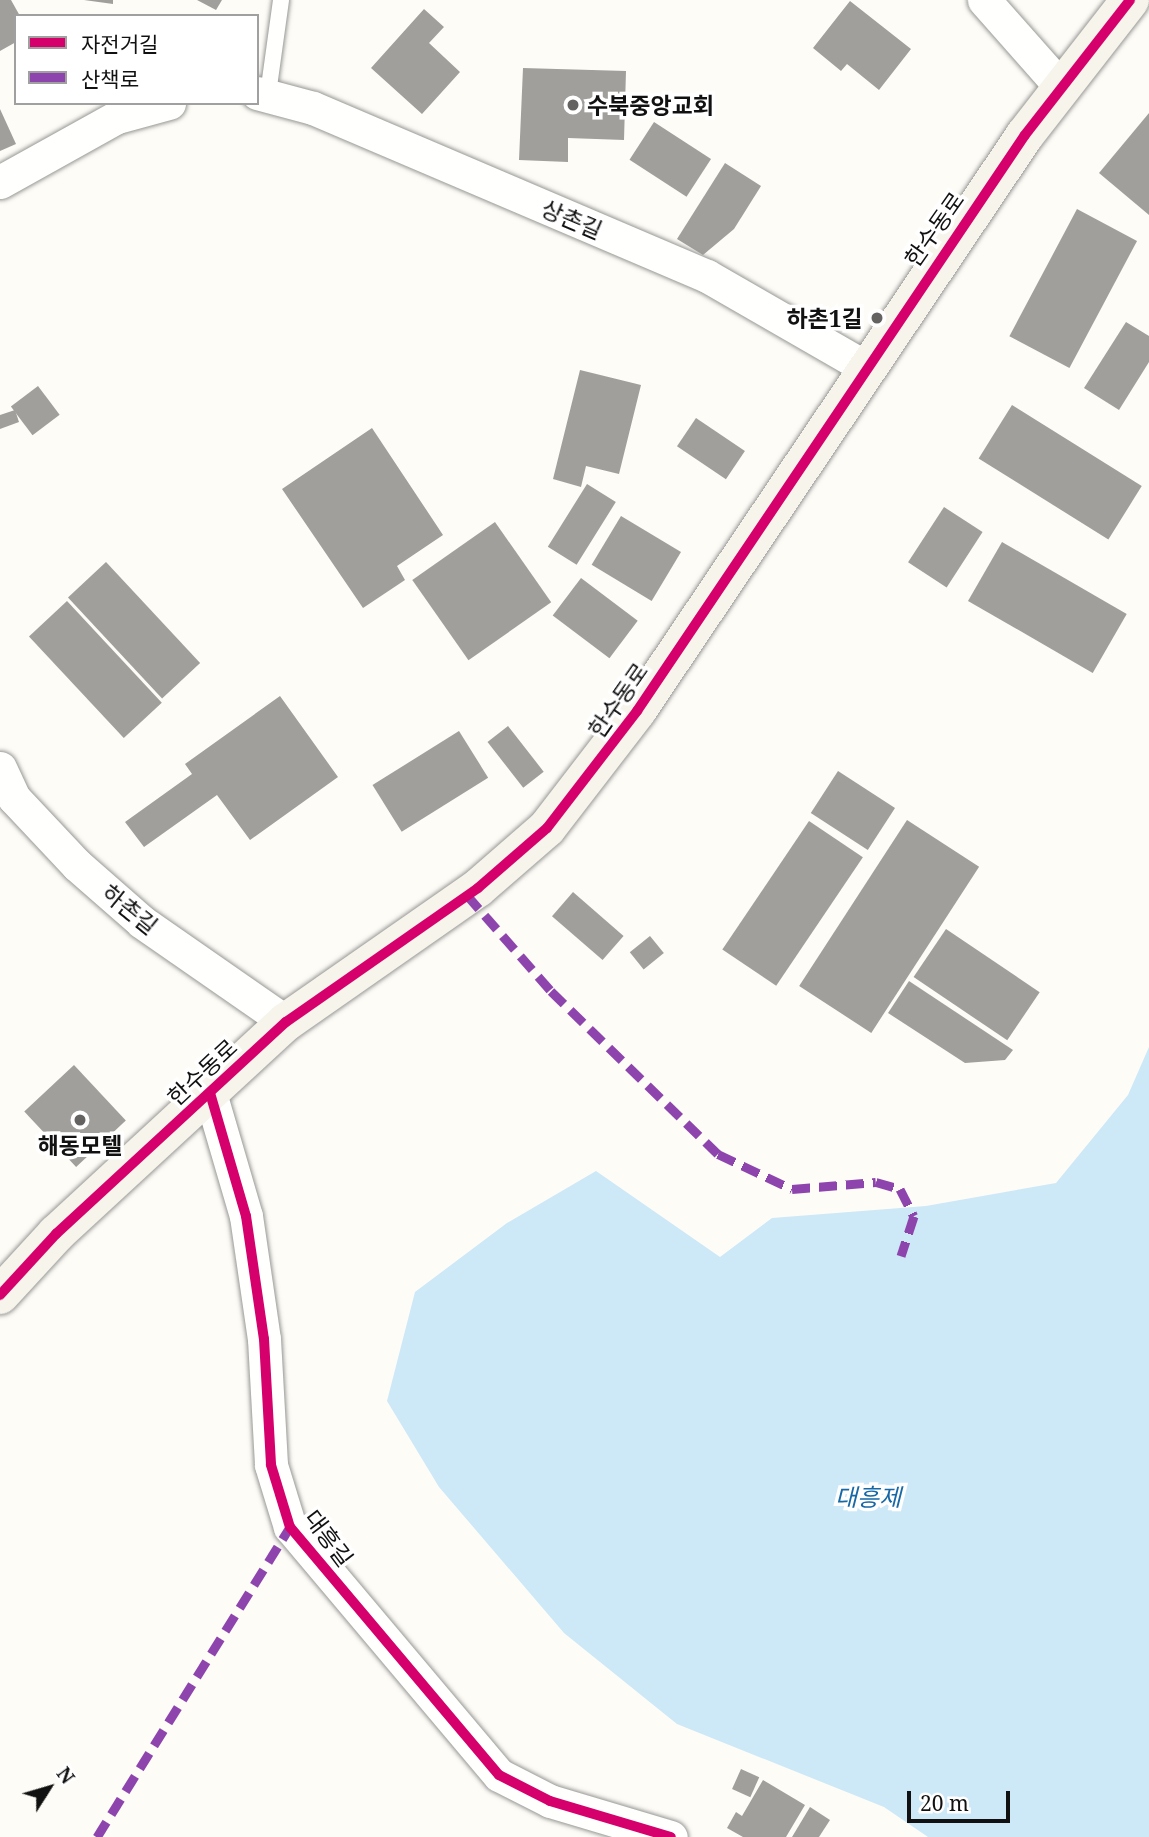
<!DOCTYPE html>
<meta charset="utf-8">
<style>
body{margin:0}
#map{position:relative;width:1149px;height:1837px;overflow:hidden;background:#fdfcf7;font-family:"Noto Serif","Noto Sans KR",serif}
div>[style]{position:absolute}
.water>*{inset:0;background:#cde8f7}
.building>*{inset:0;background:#a19f9c;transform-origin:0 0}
.roads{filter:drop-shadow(0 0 2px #979795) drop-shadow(0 0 2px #979795)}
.lane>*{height:16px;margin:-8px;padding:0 8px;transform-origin:8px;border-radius:8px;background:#fffffe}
.street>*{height:33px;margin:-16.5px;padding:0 16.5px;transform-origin:16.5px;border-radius:16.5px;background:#fffffe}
.secondary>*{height:38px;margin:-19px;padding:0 19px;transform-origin:19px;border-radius:19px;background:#f6f4eb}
.quiet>*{height:9px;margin-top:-4.5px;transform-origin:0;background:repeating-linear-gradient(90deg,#8e44ad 0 18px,transparent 0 27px)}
.cycleway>*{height:10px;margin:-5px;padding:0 5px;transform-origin:5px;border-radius:5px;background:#d6006c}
.dots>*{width:19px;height:19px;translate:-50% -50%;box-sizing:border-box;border:4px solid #fff;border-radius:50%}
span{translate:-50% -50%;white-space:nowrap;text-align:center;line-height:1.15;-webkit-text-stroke:7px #fff;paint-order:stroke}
.poi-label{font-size:23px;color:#111;font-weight:700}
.left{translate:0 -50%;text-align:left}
.right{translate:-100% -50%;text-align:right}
.street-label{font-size:23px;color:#111}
.water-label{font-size:24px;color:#1768a6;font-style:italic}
.legend{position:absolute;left:14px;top:14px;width:245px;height:91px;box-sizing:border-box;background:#fff;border:2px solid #a0a0a0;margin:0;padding:9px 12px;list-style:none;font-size:21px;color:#111}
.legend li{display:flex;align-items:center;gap:14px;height:35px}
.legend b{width:35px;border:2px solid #a0a0a0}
.north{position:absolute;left:14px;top:1753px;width:70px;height:70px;-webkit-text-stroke:5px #fff;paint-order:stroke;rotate:53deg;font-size:19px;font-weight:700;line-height:28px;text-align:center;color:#111}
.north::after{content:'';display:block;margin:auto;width:24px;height:32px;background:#111;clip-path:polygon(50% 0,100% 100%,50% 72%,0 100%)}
.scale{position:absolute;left:907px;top:1791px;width:103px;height:32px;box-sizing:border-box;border:4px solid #111;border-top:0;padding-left:9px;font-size:21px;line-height:24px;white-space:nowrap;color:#111;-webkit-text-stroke:5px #fff;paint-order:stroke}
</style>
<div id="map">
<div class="water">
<i style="clip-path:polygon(1149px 1047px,1149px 1837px,928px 1837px,884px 1807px,677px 1724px,564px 1633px,439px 1487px,387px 1401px,415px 1292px,507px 1223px,596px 1171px,720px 1257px,772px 1218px,926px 1206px,1056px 1183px,1128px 1095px)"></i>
</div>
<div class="building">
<i style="clip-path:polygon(0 0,11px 0,20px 16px,16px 16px,16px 42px,0 51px)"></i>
<i style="clip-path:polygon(84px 0,113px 0,113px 4px)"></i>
<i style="clip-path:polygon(197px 0,222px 0,216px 10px)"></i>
<i style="clip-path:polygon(850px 1px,911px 49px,879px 90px,847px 64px,841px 71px,813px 48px)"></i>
<i style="clip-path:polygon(424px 9px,444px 27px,429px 43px,460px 72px,422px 114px,371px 68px)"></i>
<i style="clip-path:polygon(523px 68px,626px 71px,624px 140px,568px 138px,568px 162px,519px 160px)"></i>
<i style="clip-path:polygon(0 109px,16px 144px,0 151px)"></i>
<i style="clip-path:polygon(1149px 113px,1149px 215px,1099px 173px)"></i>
<i style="left:654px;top:122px;width:68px;height:45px;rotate:33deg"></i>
<i style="clip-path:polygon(725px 163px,761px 186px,734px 229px,703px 255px,677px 239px)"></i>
<i style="left:1077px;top:209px;width:68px;height:144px;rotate:28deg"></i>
<i style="clip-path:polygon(1126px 322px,1149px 336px,1149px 362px,1119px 410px,1084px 388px)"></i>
<i style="clip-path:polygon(580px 370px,641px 385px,619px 474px,586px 466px,581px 487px,553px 479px)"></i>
<i style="left:38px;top:386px;width:36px;height:34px;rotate:53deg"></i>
<i style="left:1012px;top:405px;width:153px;height:63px;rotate:32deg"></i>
<i style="clip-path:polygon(15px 410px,19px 422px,0 429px,0 415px)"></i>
<i style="left:696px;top:418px;width:59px;height:34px;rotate:34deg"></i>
<i style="clip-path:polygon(372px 428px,443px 535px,397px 566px,405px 580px,363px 608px,282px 489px)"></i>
<i style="left:587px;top:484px;width:34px;height:74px;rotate:32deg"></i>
<i style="left:944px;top:507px;width:46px;height:66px;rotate:33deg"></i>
<i style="left:621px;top:516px;width:70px;height:57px;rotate:31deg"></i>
<i style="left:495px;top:522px;width:98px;height:101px;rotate:55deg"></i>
<i style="left:1002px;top:542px;width:144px;height:68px;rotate:30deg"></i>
<i style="left:106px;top:562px;width:138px;height:52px;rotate:47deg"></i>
<i style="left:581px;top:578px;width:71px;height:47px;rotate:37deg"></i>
<i style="left:67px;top:601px;width:139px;height:52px;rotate:47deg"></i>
<i style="clip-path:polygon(280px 696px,338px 777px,250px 840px,217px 795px,144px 847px,125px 822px,192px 774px,185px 764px)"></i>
<i style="left:508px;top:726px;width:58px;height:26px;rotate:52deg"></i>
<i style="left:459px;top:731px;width:55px;height:102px;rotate:58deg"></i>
<i style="left:838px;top:771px;width:68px;height:50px;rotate:33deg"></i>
<i style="left:907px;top:820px;width:86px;height:198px;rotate:33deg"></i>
<i style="left:809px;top:821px;width:65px;height:155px;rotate:34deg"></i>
<i style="left:573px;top:892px;width:67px;height:32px;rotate:41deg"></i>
<i style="left:946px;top:929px;width:113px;height:58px;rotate:34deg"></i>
<i style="left:650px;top:936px;width:22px;height:26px;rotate:51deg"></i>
<i style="clip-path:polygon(909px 981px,1013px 1050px,1005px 1060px,965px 1063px,888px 1013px)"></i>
<i style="left:74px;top:1065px;width:76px;height:68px;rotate:47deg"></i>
<i style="left:741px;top:1769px;width:20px;height:22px;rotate:24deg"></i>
<i style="clip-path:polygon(763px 1780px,805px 1805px,786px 1837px,743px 1837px,727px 1828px,736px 1812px,742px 1816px)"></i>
<i style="clip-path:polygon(810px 1807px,830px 1820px,819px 1837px,792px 1837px)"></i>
</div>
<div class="roads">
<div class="lane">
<i style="left:268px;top:94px;width:95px;rotate:-82.1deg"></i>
</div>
<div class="street">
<i style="left:984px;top:0;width:115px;rotate:48.5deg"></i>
<i style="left:257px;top:93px;width:58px;rotate:15deg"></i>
<i style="left:313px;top:108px;width:428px;rotate:23.1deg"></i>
<i style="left:707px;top:276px;width:182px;rotate:29.9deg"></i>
<i style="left:0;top:182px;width:134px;rotate:-29.1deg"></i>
<i style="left:117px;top:117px;width:54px;rotate:-15.1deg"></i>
<i style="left:0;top:768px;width:33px;rotate:65deg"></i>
<i style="left:14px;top:798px;width:92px;rotate:46.8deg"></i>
<i style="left:77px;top:865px;width:86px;rotate:41.2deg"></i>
<i style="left:142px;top:922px;width:175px;rotate:34.8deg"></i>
<i style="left:210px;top:1093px;width:128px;rotate:73.7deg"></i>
<i style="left:246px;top:1216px;width:124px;rotate:81.7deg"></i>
<i style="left:264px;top:1339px;width:126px;rotate:86.8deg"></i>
<i style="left:271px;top:1465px;width:65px;rotate:73deg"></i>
<i style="left:290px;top:1527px;width:324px;rotate:49.9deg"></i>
<i style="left:499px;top:1775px;width:57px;rotate:27deg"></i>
<i style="left:550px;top:1801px;width:126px;rotate:16.6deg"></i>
</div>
<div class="secondary">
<i style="left:0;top:1295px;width:83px;rotate:-47.4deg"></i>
<i style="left:56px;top:1234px;width:313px;rotate:-42.7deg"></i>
<i style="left:286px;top:1022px;width:234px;rotate:-34.9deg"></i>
<i style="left:478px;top:888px;width:91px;rotate:-41deg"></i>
<i style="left:547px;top:828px;width:148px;rotate:-52.4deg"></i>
<i style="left:637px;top:711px;width:694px;rotate:-56.04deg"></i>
<i style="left:1025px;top:135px;width:171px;rotate:-52.1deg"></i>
</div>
</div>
<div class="quiet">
<i style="left:467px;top:895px;width:128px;rotate:48.8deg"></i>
<i style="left:551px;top:991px;width:233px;rotate:44.3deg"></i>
<i style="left:718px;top:1154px;width:82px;rotate:25.3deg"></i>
<i style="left:792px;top:1189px;width:84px;rotate:-4.8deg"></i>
<i style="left:876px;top:1182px;width:25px;rotate:16deg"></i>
<i style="left:900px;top:1189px;width:30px;rotate:63deg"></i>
<i style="left:914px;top:1216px;width:42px;rotate:108deg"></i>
<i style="left:97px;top:1837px;width:365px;rotate:-58.1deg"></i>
</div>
<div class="cycleway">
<i style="left:210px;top:1093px;width:128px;rotate:73.7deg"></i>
<i style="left:246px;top:1216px;width:124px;rotate:81.7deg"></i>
<i style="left:264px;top:1339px;width:126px;rotate:86.8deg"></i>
<i style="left:271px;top:1465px;width:65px;rotate:73deg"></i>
<i style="left:290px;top:1527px;width:324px;rotate:49.9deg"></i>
<i style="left:499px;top:1775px;width:57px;rotate:27deg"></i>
<i style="left:550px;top:1801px;width:126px;rotate:16.6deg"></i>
<i style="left:0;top:1295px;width:83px;rotate:-47.4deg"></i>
<i style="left:56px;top:1234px;width:313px;rotate:-42.7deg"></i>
<i style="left:286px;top:1022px;width:234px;rotate:-34.9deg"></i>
<i style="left:478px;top:888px;width:91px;rotate:-41deg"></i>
<i style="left:547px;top:828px;width:148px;rotate:-52.4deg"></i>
<i style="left:637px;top:711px;width:694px;rotate:-56.04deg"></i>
<i style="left:1025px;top:135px;width:171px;rotate:-52.1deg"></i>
</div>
<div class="dots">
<i style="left:573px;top:105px;background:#646362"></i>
<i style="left:877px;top:318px;background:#646362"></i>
<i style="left:80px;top:1120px;background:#646362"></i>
</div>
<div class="poi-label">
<span class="left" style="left:587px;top:105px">수북중앙교회</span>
<span class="right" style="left:863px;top:318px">하촌1길</span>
<span style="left:80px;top:1145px">해동모텔</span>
</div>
<div class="street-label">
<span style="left:572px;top:219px;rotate:23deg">상촌길</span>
<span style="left:934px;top:229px;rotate:-55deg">한수동로</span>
<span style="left:618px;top:700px;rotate:-55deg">한수동로</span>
<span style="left:130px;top:909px;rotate:39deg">하촌길</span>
<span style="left:202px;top:1072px;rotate:-43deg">한수동로</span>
<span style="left:329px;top:1538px;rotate:53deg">대흥길</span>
</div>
<div class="water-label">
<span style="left:868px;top:1497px">대흥제</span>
</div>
<ul class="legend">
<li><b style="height:9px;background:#d6006c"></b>자전거길</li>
<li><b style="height:9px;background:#8e44ad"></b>산책로</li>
</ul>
<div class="north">N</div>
<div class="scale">20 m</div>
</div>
